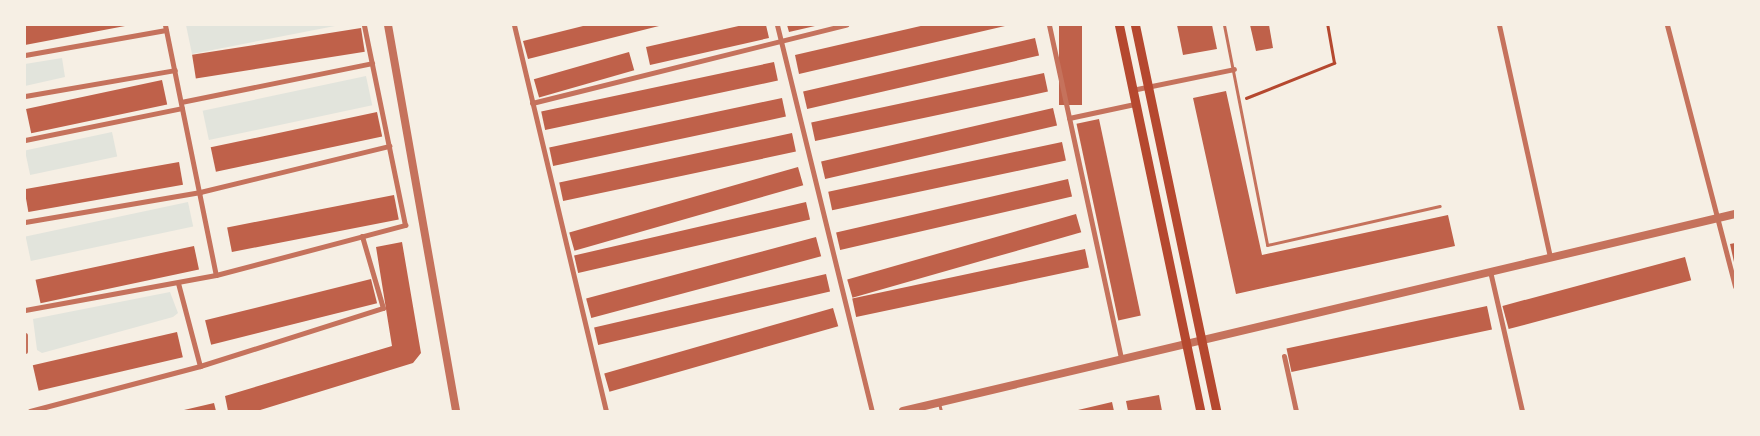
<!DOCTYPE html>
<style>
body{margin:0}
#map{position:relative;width:1760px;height:436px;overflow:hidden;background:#f6efe4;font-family:"Asap Condensed",sans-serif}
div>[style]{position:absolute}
.green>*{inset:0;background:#e2e4dc;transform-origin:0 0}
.building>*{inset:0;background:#bf614a;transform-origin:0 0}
.path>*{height:2.5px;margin:-1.25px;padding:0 1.25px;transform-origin:1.25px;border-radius:1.25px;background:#b5482f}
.service>*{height:3px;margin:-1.5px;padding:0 1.5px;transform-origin:1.5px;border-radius:1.5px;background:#c5725c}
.minor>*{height:5px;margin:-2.5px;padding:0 2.5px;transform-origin:2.5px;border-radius:2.5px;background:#c5725c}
.tertiary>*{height:8px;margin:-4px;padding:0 4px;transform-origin:4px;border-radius:4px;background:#c5725c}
.secondary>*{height:9px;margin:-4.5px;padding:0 4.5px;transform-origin:4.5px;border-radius:4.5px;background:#b5482f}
span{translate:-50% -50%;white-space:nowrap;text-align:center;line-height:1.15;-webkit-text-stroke:5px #f6efe4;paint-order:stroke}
.frame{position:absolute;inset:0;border:26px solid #f6efe4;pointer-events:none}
</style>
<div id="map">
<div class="green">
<i style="clip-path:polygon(186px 25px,340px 25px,192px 54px)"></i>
<i style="clip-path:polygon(62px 58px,65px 77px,25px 86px,25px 64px)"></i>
<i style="left:366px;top:76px;width:30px;height:167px;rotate:78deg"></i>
<i style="left:112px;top:132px;width:25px;height:89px;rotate:78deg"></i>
<i style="left:188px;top:202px;width:25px;height:166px;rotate:78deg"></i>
<i style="clip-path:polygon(170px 292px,178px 313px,173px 317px,42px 353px,37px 350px,33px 319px)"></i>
</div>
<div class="building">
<i style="clip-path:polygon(25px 25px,125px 25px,125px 26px,25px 45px)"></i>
<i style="clip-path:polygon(587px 25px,659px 25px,659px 26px,528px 59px,523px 41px)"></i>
<i style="clip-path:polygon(743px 25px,766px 25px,769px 38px,650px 65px,646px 47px)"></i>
<i style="clip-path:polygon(787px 25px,815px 25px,815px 26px,789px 32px)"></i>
<i style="clip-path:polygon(925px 25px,1005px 26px,799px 74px,795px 55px)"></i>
<i style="left:1059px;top:25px;width:23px;height:80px"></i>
<i style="clip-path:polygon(1177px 25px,1212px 25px,1217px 49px,1183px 55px)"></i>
<i style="clip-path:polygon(1250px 25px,1269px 25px,1273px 48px,1256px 51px)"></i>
<i style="left:361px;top:28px;width:24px;height:171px;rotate:81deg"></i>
<i style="left:1035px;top:38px;width:18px;height:238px;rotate:77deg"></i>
<i style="left:629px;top:52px;width:19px;height:99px;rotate:74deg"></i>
<i style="left:774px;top:62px;width:19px;height:238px;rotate:78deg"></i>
<i style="left:1044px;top:73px;width:19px;height:238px;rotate:78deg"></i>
<i style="left:162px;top:80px;width:25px;height:139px;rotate:78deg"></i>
<i style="clip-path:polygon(1226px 91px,1262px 255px,1448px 215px,1455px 246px,1236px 294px,1193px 98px)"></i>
<i style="left:782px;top:98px;width:19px;height:238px;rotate:78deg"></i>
<i style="left:1053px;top:108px;width:18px;height:238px;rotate:77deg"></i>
<i style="left:377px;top:112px;width:25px;height:170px;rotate:78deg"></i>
<i style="left:1099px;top:119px;width:201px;height:23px;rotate:78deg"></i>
<i style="left:792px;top:133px;width:19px;height:238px;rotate:78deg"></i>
<i style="left:1062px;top:142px;width:19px;height:239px;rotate:78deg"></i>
<i style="left:179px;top:162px;width:23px;height:157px;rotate:80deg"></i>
<i style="left:798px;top:167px;width:19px;height:238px;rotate:74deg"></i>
<i style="left:1068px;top:179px;width:18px;height:238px;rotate:77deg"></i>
<i style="left:394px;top:195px;width:25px;height:170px;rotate:79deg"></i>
<i style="left:806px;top:202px;width:18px;height:238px;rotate:77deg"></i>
<i style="left:1076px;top:214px;width:19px;height:238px;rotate:74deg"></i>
<i style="left:816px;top:237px;width:20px;height:238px;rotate:75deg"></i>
<i style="clip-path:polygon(402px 242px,421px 353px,413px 363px,257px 411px,228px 411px,225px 396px,392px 346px,376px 247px)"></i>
<i style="clip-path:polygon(1735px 243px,1735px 262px,1734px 262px,1730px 244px)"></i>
<i style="left:194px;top:246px;width:24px;height:162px;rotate:78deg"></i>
<i style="left:1085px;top:249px;width:19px;height:238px;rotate:78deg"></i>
<i style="left:1685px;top:257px;width:24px;height:189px;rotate:75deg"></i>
<i style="left:826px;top:274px;width:18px;height:238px;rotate:77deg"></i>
<i style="left:371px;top:279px;width:25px;height:171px;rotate:76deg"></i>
<i style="left:1487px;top:306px;width:24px;height:205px;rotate:78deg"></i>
<i style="left:833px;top:308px;width:19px;height:238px;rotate:74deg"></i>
<i style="left:177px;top:332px;width:26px;height:148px;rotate:77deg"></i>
<i style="clip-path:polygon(1159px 395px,1162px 411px,1128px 411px,1126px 401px)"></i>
<i style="clip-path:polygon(1112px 402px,1114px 411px,1078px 411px,1078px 410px)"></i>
<i style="clip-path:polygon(214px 403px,216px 411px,184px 411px,184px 410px)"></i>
</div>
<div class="path">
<i style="left:1246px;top:98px;width:95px;rotate:-21.7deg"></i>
<i style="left:1334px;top:63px;width:39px;rotate:-100deg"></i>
</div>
<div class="service">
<i style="left:1224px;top:25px;width:224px;rotate:78.9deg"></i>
<i style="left:1267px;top:245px;width:177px;rotate:-12.7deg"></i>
<i style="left:939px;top:403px;width:8px;rotate:76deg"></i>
</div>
<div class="minor">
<i style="left:165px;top:25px;width:255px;rotate:78.5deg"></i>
<i style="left:514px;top:25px;width:397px;rotate:76.6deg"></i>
<i style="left:777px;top:25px;width:398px;rotate:76.2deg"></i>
<i style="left:1049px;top:25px;width:340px;rotate:77.8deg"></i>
<i style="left:1499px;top:25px;width:238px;rotate:77.6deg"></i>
<i style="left:1667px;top:25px;width:270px;rotate:75.4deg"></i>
<i style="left:25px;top:55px;width:143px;rotate:-10.1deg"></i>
<i style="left:1132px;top:90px;width:104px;rotate:-11.6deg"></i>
<i style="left:25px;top:96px;width:152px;rotate:-9.8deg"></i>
<i style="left:181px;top:102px;width:195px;rotate:-11.5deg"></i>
<i style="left:532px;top:103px;width:324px;rotate:-14deg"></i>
<i style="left:1069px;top:118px;width:67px;rotate:-12deg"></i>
<i style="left:25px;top:140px;width:160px;rotate:-11.5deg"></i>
<i style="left:25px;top:222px;width:178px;rotate:-9.7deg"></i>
<i style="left:200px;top:192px;width:195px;rotate:-13.7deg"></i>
<i style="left:1490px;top:271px;width:144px;rotate:77.1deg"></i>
<i style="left:178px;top:283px;width:86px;rotate:75.2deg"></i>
<i style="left:25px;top:310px;width:194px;rotate:-10.4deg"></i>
<i style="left:216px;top:275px;width:196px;rotate:-14.8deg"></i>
<i style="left:405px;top:225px;width:204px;rotate:-101.6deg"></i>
<i style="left:25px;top:335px;width:16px;rotate:90deg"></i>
<i style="left:1284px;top:356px;width:56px;rotate:77.7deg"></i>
<i style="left:30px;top:411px;width:176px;rotate:-14.8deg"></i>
<i style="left:200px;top:366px;width:192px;rotate:-17.6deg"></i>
<i style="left:383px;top:308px;width:75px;rotate:-106.3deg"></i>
</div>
<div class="tertiary">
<i style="left:388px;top:25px;width:392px;rotate:80deg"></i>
<i style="left:903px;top:411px;width:855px;rotate:-13.32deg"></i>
</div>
<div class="secondary">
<i style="left:1119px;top:25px;width:394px;rotate:78.1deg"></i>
<i style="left:1135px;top:25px;width:394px;rotate:78.1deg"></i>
</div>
<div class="frame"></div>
</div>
